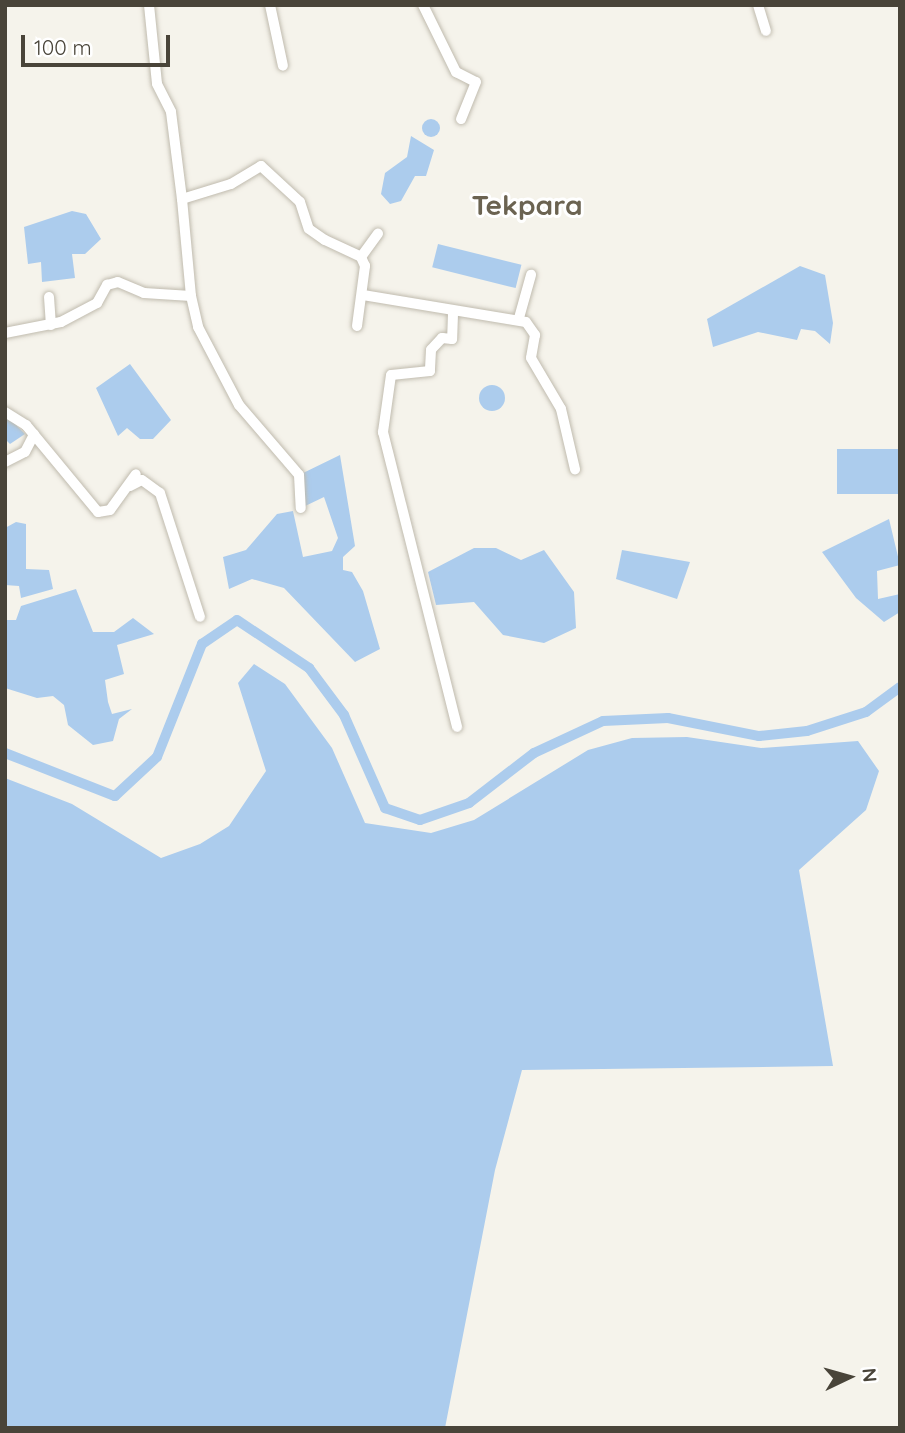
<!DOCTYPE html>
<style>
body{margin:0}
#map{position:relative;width:905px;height:1433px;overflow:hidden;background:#f5f3eb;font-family:Quicksand,sans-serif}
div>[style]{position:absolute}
.water>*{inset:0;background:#accced;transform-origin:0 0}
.round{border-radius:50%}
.canal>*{height:10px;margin:-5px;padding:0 5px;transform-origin:5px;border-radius:5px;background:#accced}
.roads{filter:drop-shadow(0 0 2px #c0bbae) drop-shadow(0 0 2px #c0bbae)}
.minor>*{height:10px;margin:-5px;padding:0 5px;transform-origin:5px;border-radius:5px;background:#fff}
span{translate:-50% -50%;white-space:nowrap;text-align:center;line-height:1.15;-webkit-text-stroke:6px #fff;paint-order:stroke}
.quarter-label{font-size:28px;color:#6b6351;font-weight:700}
.frame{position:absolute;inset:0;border:7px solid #494439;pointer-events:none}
.north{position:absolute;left:814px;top:1342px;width:70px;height:70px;-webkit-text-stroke:5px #fff;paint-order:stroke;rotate:85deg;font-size:19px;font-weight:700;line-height:28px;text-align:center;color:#494439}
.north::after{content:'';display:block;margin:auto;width:24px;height:32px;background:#494439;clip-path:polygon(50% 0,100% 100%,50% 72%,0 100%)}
.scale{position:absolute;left:21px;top:35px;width:149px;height:32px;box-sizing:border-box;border:4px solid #494439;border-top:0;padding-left:9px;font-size:21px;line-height:24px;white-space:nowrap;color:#494439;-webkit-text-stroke:5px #fff;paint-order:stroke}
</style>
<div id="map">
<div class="water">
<i class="round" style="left:422px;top:119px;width:18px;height:18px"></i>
<i style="clip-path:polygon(411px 136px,434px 150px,426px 176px,415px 176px,401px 201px,390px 204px,381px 194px,385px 173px,407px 157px)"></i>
<i style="clip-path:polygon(72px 211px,86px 214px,101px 239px,85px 254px,72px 254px,75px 278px,42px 282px,41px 262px,28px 264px,24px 227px)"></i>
<i style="left:438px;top:244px;width:86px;height:24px;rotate:14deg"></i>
<i style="clip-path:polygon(800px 266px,825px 275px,833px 323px,830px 344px,815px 331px,801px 329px,797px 340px,758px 332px,713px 347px,707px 319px)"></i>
<i style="clip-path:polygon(130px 364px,171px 420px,153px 439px,140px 439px,127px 428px,118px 436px,96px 388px)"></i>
<i class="round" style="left:479px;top:385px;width:26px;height:26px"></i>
<i style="clip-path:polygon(5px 414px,25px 434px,10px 444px,5px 439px)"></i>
<i style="left:900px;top:449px;width:45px;height:63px;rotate:90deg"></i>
<i style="clip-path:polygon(340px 455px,355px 546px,343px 557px,343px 570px,352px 572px,363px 591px,380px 649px,355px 662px,284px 588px,252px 579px,229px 589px,223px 557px,246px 550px,277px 514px,293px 511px,303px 557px,332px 551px,338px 538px,324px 497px,301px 508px,299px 475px)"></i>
<i style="clip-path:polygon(889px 519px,900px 565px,877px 571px,878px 599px,900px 594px,900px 612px,884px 622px,856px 598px,822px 552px)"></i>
<i style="clip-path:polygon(16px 522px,26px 524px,26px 569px,49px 570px,53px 589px,21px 598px,19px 586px,5px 585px,5px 528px)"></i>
<i style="clip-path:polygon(474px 548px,496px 548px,521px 560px,544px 550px,574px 592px,576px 628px,544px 643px,503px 635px,474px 602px,436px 605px,428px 572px)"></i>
<i style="clip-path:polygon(622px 550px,690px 562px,677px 599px,616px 579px)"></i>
<i style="clip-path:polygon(76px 589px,93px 632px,114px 632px,133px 618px,154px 634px,117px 645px,124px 674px,105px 680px,108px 702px,112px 714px,132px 709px,119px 719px,113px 741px,93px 745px,68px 725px,64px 705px,53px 696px,37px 698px,5px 688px,5px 620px,16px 620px,21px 606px)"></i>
<i style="clip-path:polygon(254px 664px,285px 684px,332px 748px,365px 823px,431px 833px,474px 820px,588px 750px,632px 738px,687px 737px,761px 748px,858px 741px,879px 771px,866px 810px,799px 870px,833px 1066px,522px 1070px,495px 1170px,445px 1428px,5px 1428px,5px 778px,72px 804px,161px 858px,200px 844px,229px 826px,266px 771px,238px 683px)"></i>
</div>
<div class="canal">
<i style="left:5px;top:753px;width:118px;rotate:21.4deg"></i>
<i style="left:115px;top:796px;width:57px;rotate:-42.9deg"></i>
<i style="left:157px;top:757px;width:122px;rotate:-68.3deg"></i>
<i style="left:202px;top:644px;width:42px;rotate:-34.4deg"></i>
<i style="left:237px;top:620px;width:87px;rotate:33.7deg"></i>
<i style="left:309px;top:668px;width:59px;rotate:53.3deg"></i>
<i style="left:344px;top:715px;width:102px;rotate:66.2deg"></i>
<i style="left:385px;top:808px;width:37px;rotate:19deg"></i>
<i style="left:420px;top:820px;width:52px;rotate:-19.1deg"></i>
<i style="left:469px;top:803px;width:82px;rotate:-37.6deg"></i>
<i style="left:534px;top:753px;width:76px;rotate:-24.9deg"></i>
<i style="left:603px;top:721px;width:65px;rotate:-2.6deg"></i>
<i style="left:668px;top:718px;width:93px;rotate:11.2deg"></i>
<i style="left:759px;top:736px;width:48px;rotate:-5.9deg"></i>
<i style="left:807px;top:731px;width:62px;rotate:-17.9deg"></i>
<i style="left:866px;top:712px;width:42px;rotate:-36.3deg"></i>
</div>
<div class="roads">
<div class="minor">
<i style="left:149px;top:5px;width:79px;rotate:84.2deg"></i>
<i style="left:157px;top:84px;width:31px;rotate:63deg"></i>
<i style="left:171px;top:112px;width:88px;rotate:82.8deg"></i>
<i style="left:182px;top:199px;width:51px;rotate:-17deg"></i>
<i style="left:231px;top:184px;width:35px;rotate:-31deg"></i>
<i style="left:261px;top:166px;width:53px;rotate:42.7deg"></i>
<i style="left:300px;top:202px;width:28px;rotate:72deg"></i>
<i style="left:309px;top:229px;width:19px;rotate:35deg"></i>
<i style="left:325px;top:240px;width:40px;rotate:25deg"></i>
<i style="left:361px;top:257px;width:29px;rotate:-54deg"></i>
<i style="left:270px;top:5px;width:62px;rotate:78deg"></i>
<i style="left:423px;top:5px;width:75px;rotate:63.8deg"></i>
<i style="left:456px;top:72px;width:22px;rotate:27deg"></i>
<i style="left:476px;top:82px;width:40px;rotate:112deg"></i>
<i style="left:758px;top:5px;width:27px;rotate:73deg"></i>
<i style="left:363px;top:295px;width:165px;rotate:9.4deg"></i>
<i style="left:526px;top:322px;width:16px;rotate:55deg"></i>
<i style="left:535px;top:335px;width:23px;rotate:100deg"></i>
<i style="left:531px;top:358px;width:59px;rotate:59.5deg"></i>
<i style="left:561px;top:409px;width:62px;rotate:76.9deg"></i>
<i style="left:191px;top:296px;width:32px;rotate:77deg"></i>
<i style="left:198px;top:327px;width:88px;rotate:62.3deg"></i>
<i style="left:239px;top:405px;width:92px;rotate:49.4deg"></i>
<i style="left:299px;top:475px;width:33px;rotate:87deg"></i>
<i style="left:49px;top:297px;width:28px;rotate:86deg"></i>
<i style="left:453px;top:314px;width:25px;rotate:92deg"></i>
<i style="left:452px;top:339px;width:10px;rotate:-174deg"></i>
<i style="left:442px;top:338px;width:16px;rotate:133deg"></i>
<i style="left:431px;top:350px;width:21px;rotate:93deg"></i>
<i style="left:430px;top:371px;width:39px;rotate:174deg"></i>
<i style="left:391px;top:375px;width:58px;rotate:98deg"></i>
<i style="left:383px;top:432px;width:304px;rotate:75.9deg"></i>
<i style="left:519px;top:318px;width:45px;rotate:-74.4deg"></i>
<i style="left:357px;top:326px;width:61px;rotate:-82.4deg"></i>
<i style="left:365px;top:266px;width:10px;rotate:-114deg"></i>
<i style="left:5px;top:333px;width:57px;rotate:-11.1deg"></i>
<i style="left:61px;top:322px;width:41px;rotate:-27.8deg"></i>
<i style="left:97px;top:303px;width:21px;rotate:-61deg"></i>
<i style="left:107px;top:285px;width:11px;rotate:-15deg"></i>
<i style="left:118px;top:282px;width:28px;rotate:23deg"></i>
<i style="left:144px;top:293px;width:47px;rotate:3.7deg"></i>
<i style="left:191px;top:296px;width:97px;rotate:-95.3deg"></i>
<i style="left:5px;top:412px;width:25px;rotate:32deg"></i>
<i style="left:26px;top:425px;width:113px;rotate:50.4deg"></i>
<i style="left:98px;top:512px;width:12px;rotate:-9deg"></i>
<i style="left:110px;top:510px;width:44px;rotate:-54.2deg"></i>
<i style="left:5px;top:462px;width:22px;rotate:-27deg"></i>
<i style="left:25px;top:452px;width:20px;rotate:-63deg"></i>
<i style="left:130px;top:486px;width:13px;rotate:-27deg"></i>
<i style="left:142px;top:480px;width:22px;rotate:36deg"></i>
<i style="left:160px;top:493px;width:130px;rotate:72.1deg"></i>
</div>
</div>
<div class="quarter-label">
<span style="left:527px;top:205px">Tekpara</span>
</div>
<div class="frame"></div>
<div class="north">N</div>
<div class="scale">100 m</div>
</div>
